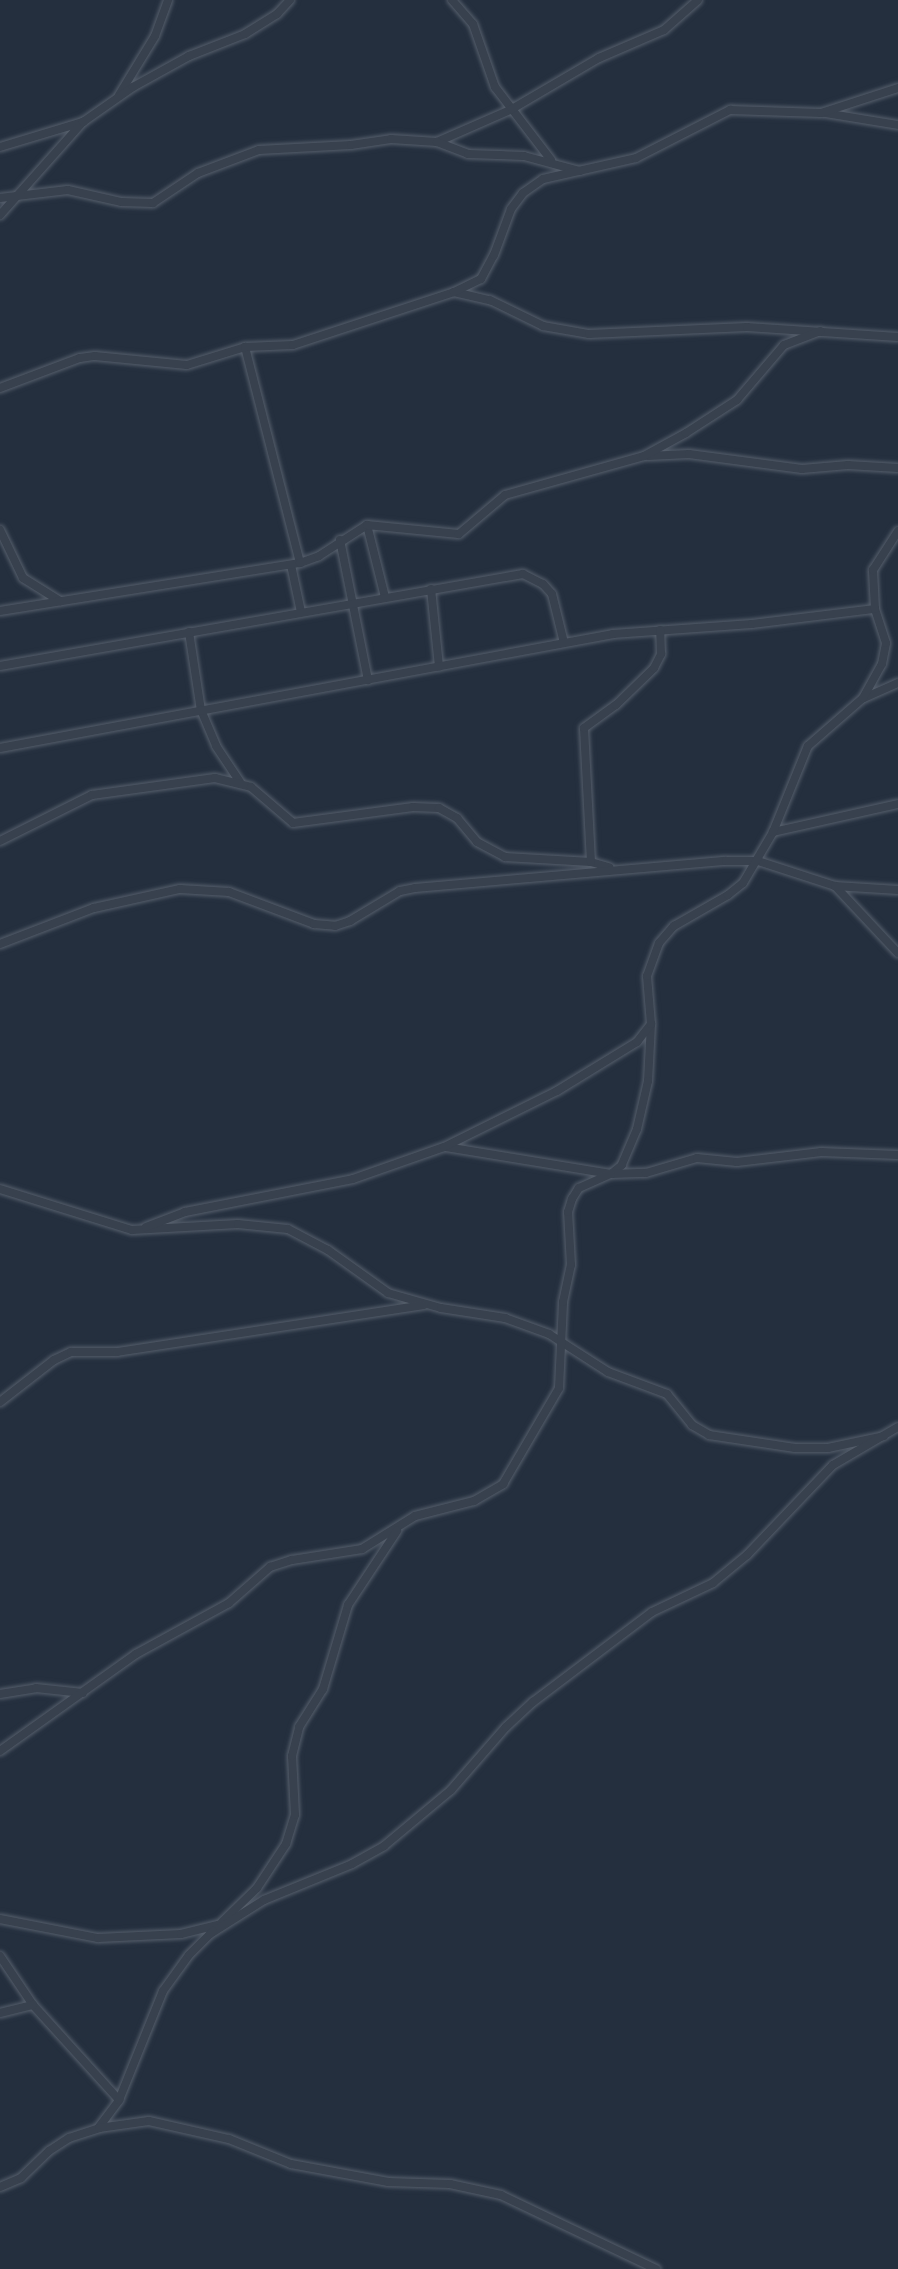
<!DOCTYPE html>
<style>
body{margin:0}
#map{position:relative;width:898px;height:2269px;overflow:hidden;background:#242f3e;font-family:Helvetica,sans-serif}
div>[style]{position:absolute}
.roads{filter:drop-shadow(0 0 2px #565f6c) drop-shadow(0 0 2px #565f6c)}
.minor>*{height:8px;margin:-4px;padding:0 4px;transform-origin:4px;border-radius:4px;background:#38414e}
span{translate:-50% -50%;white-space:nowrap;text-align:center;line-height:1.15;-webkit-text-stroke:5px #1d2633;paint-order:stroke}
</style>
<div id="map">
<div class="roads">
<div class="minor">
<i style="left:452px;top:0;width:32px;rotate:49deg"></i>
<i style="left:473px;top:24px;width:67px;rotate:70.8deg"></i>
<i style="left:495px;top:87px;width:92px;rotate:52.5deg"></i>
<i style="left:119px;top:95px;width:69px;rotate:-58.6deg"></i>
<i style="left:155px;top:36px;width:38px;rotate:-70deg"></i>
<i style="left:825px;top:113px;width:74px;rotate:9.3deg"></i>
<i style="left:437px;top:142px;width:82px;rotate:-23.7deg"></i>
<i style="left:512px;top:109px;width:101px;rotate:-30.4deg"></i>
<i style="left:599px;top:58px;width:71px;rotate:-23.3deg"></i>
<i style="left:664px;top:30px;width:45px;rotate:-41.4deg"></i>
<i style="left:0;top:147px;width:87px;rotate:-16.8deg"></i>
<i style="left:0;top:198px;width:68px;rotate:-6.7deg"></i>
<i style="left:68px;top:190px;width:54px;rotate:12.8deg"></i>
<i style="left:121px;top:202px;width:32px;rotate:2deg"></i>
<i style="left:153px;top:203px;width:54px;rotate:-33.7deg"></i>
<i style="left:198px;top:173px;width:65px;rotate:-20.7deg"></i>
<i style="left:259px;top:150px;width:92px;rotate:-3.1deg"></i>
<i style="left:351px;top:145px;width:40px;rotate:-8.5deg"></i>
<i style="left:391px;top:139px;width:46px;rotate:3.7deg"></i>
<i style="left:437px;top:142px;width:33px;rotate:21deg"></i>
<i style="left:468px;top:154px;width:56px;rotate:2deg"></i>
<i style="left:524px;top:156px;width:58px;rotate:15deg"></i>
<i style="left:0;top:215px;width:125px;rotate:-48.3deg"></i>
<i style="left:83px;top:122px;width:61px;rotate:-35deg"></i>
<i style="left:133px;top:87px;width:64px;rotate:-29deg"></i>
<i style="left:189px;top:56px;width:60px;rotate:-21.4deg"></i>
<i style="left:245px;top:34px;width:38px;rotate:-32deg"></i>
<i style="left:277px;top:14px;width:19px;rotate:-47deg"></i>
<i style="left:454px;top:292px;width:37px;rotate:13deg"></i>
<i style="left:490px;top:300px;width:59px;rotate:26.1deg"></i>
<i style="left:543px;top:326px;width:47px;rotate:9.9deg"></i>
<i style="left:589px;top:334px;width:158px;rotate:-2.5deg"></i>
<i style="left:747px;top:327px;width:151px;rotate:3.8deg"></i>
<i style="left:245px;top:347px;width:223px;rotate:75.7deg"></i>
<i style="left:0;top:388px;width:85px;rotate:-20.6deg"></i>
<i style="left:80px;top:358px;width:15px;rotate:-8deg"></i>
<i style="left:95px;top:356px;width:92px;rotate:5.6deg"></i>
<i style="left:187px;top:365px;width:61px;rotate:-17.2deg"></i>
<i style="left:245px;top:347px;width:48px;rotate:-2.4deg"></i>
<i style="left:293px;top:345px;width:169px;rotate:-18.2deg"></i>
<i style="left:454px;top:292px;width:30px;rotate:-26deg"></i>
<i style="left:481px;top:279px;width:27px;rotate:-62deg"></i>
<i style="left:494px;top:255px;width:49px;rotate:-69.7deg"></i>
<i style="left:511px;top:209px;width:20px;rotate:-53deg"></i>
<i style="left:523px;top:193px;width:24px;rotate:-35deg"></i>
<i style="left:543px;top:179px;width:95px;rotate:-12.7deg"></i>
<i style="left:636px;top:158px;width:106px;rotate:-27.1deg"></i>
<i style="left:730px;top:110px;width:91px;rotate:1.9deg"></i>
<i style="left:821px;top:113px;width:81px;rotate:-18deg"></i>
<i style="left:648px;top:456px;width:41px;rotate:-2.8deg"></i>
<i style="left:689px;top:454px;width:114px;rotate:7.6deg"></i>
<i style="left:802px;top:469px;width:46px;rotate:-5deg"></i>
<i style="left:848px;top:465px;width:50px;rotate:3.4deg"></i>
<i style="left:367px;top:525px;width:74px;rotate:76deg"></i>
<i style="left:0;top:530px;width:53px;rotate:64.4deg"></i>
<i style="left:23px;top:578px;width:44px;rotate:31.9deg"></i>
<i style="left:340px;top:540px;width:143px;rotate:78.7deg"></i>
<i style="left:291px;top:565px;width:48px;rotate:78deg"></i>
<i style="left:431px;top:589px;width:78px;rotate:84.1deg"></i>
<i style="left:0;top:611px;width:304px;rotate:-9.1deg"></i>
<i style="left:300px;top:563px;width:20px;rotate:-20deg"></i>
<i style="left:319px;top:556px;width:57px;rotate:-32.9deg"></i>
<i style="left:367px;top:525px;width:92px;rotate:5.6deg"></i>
<i style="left:459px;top:534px;width:60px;rotate:-40.3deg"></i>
<i style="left:505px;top:495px;width:144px;rotate:-15.7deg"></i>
<i style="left:644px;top:456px;width:48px;rotate:-28.7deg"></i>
<i style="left:686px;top:433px;width:61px;rotate:-32.9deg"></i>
<i style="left:737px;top:400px;width:72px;rotate:-49.5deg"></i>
<i style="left:784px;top:345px;width:39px;rotate:-21deg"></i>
<i style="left:189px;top:632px;width:79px;rotate:81.3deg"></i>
<i style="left:201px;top:710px;width:39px;rotate:67deg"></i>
<i style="left:216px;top:746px;width:43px;rotate:56.3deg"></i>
<i style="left:0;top:666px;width:531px;rotate:-9.98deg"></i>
<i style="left:523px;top:574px;width:22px;rotate:27deg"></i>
<i style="left:543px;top:584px;width:13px;rotate:48deg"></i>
<i style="left:552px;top:594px;width:50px;rotate:76.2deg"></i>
<i style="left:864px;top:698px;width:37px;rotate:-24deg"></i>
<i style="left:0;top:748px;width:624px;rotate:-10.53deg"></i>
<i style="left:613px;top:634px;width:139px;rotate:-4.1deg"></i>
<i style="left:752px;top:624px;width:124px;rotate:-7deg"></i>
<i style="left:773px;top:832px;width:128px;rotate:-12.6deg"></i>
<i style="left:0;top:841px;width:103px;rotate:-26.6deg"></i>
<i style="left:92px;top:795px;width:124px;rotate:-7.9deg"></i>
<i style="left:215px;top:778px;width:37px;rotate:14deg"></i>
<i style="left:251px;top:787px;width:55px;rotate:40.6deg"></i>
<i style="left:293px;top:823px;width:121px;rotate:-7.6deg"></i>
<i style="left:413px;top:807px;width:26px;rotate:2deg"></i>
<i style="left:439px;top:808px;width:21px;rotate:29deg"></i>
<i style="left:457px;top:818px;width:31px;rotate:50deg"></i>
<i style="left:477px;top:842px;width:32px;rotate:28deg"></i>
<i style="left:505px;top:857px;width:86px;rotate:3.3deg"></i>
<i style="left:591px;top:862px;width:19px;rotate:16deg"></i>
<i style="left:591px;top:862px;width:134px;rotate:-93deg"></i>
<i style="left:584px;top:728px;width:39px;rotate:-36deg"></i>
<i style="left:616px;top:705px;width:53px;rotate:-44.2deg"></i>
<i style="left:654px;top:668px;width:16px;rotate:-63deg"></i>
<i style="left:661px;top:654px;width:24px;rotate:-92deg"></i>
<i style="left:835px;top:886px;width:92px;rotate:46.8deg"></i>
<i style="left:0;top:944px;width:101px;rotate:-21deg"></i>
<i style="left:94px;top:908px;width:88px;rotate:-12.5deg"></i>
<i style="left:180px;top:889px;width:49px;rotate:3.5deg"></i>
<i style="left:229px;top:892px;width:91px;rotate:20.6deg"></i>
<i style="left:314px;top:924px;width:21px;rotate:5deg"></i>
<i style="left:335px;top:926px;width:16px;rotate:-18deg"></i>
<i style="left:350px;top:921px;width:58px;rotate:-31deg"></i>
<i style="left:400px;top:891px;width:15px;rotate:-11deg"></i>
<i style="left:415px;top:888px;width:312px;rotate:-5deg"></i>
<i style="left:726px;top:861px;width:32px"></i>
<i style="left:758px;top:861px;width:81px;rotate:18deg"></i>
<i style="left:835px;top:886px;width:63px;rotate:3.6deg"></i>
<i style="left:651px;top:1024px;width:57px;rotate:93deg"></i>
<i style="left:648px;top:1081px;width:49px;rotate:102.9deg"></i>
<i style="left:637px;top:1129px;width:39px;rotate:113deg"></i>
<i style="left:622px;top:1165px;width:14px;rotate:141deg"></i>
<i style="left:611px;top:1174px;width:35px;rotate:-2deg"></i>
<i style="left:646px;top:1173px;width:53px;rotate:-16.4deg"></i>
<i style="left:697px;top:1158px;width:40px;rotate:5.7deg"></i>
<i style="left:737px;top:1162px;width:85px;rotate:-6.8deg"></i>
<i style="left:821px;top:1152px;width:77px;rotate:2.2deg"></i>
<i style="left:446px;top:1147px;width:167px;rotate:9.3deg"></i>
<i style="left:0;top:1189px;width:138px;rotate:17.3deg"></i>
<i style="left:132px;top:1230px;width:106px;rotate:-3.2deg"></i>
<i style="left:238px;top:1224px;width:50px;rotate:5.7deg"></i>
<i style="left:288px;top:1229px;width:45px;rotate:27.7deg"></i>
<i style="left:328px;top:1250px;width:74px;rotate:35.6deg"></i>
<i style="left:388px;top:1293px;width:55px;rotate:15.8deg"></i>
<i style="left:441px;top:1308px;width:65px;rotate:8.9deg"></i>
<i style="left:505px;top:1318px;width:47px;rotate:20deg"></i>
<i style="left:549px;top:1334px;width:70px;rotate:32.8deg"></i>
<i style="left:608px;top:1372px;width:63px;rotate:20.4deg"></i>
<i style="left:667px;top:1394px;width:40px;rotate:51deg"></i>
<i style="left:692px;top:1425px;width:20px;rotate:30deg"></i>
<i style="left:709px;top:1435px;width:87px;rotate:8.6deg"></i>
<i style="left:795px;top:1448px;width:33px"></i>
<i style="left:828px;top:1448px;width:57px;rotate:-12.1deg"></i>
<i style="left:146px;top:1227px;width:42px;rotate:-21deg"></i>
<i style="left:185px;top:1212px;width:171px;rotate:-11.1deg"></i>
<i style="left:353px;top:1179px;width:96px;rotate:-19.4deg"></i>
<i style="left:444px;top:1147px;width:126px;rotate:-26.4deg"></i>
<i style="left:557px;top:1091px;width:94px;rotate:-31.5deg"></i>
<i style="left:637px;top:1042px;width:23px;rotate:-52deg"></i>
<i style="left:651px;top:1024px;width:48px;rotate:-94.8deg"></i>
<i style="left:647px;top:976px;width:35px;rotate:-70deg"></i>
<i style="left:659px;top:943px;width:23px;rotate:-49deg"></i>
<i style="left:674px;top:926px;width:62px;rotate:-29.9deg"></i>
<i style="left:728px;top:895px;width:19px;rotate:-39deg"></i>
<i style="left:743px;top:883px;width:59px;rotate:-59.5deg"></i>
<i style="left:773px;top:832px;width:93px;rotate:-67.9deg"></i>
<i style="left:808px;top:746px;width:73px;rotate:-41.1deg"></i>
<i style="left:863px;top:698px;width:39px;rotate:-61deg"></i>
<i style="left:882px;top:664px;width:21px;rotate:-79deg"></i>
<i style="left:886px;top:643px;width:36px;rotate:-108deg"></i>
<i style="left:875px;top:609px;width:39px;rotate:-93deg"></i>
<i style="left:873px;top:570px;width:46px;rotate:-57.3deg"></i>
<i style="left:0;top:1402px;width:68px;rotate:-37.9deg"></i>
<i style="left:54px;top:1360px;width:19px;rotate:-25deg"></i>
<i style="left:71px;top:1352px;width:46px"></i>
<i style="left:117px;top:1352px;width:310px;rotate:-8.7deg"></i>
<i style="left:0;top:1694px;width:36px;rotate:-9deg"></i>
<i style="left:36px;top:1688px;width:47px;rotate:6.1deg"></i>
<i style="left:0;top:1751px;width:167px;rotate:-35.5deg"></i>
<i style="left:136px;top:1654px;width:106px;rotate:-28.7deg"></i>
<i style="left:229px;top:1603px;width:55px;rotate:-41.3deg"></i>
<i style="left:270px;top:1567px;width:23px;rotate:-18deg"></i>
<i style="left:292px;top:1560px;width:71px;rotate:-8.9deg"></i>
<i style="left:362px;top:1549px;width:62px;rotate:-31.9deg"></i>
<i style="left:415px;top:1516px;width:61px;rotate:-14.3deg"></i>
<i style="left:474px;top:1501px;width:34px;rotate:-30deg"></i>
<i style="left:503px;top:1484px;width:111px;rotate:-59.7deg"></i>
<i style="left:559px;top:1388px;width:86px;rotate:-87.3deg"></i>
<i style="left:563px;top:1302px;width:38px;rotate:-78deg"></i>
<i style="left:571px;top:1265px;width:53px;rotate:-93.2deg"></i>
<i style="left:568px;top:1212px;width:14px;rotate:-73deg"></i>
<i style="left:572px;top:1199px;width:13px;rotate:-58deg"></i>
<i style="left:579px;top:1188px;width:35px;rotate:-24deg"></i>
<i style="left:0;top:1919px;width:100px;rotate:11deg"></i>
<i style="left:98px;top:1938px;width:83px;rotate:-2.8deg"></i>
<i style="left:181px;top:1934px;width:41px;rotate:-14deg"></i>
<i style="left:222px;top:1922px;width:49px;rotate:-44.2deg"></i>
<i style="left:257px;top:1888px;width:53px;rotate:-56.6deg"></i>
<i style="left:286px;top:1844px;width:30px;rotate:-73deg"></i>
<i style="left:295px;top:1815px;width:59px;rotate:-92.9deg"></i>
<i style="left:292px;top:1756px;width:30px;rotate:-76deg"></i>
<i style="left:299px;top:1727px;width:45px;rotate:-57.7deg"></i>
<i style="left:323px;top:1689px;width:88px;rotate:-73.4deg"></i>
<i style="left:348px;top:1605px;width:89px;rotate:-56.5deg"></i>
<i style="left:210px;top:1934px;width:64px;rotate:-32.2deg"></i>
<i style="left:264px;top:1900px;width:95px;rotate:-22.2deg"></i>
<i style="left:352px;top:1864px;width:37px;rotate:-29deg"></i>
<i style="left:384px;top:1846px;width:87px;rotate:-39.9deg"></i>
<i style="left:451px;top:1790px;width:84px;rotate:-48.9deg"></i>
<i style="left:506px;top:1727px;width:37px;rotate:-43deg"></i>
<i style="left:533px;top:1702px;width:149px;rotate:-37.1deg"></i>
<i style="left:652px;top:1612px;width:68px;rotate:-25.4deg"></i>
<i style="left:713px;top:1583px;width:44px;rotate:-39.5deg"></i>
<i style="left:747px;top:1555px;width:124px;rotate:-46.3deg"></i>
<i style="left:833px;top:1465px;width:75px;rotate:-30.3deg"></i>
<i style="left:0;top:1956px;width:59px;rotate:56deg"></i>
<i style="left:33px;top:2005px;width:128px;rotate:47.8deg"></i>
<i style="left:0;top:2013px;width:34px;rotate:-14deg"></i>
<i style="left:99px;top:2127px;width:34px;rotate:-53deg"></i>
<i style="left:119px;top:2100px;width:118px;rotate:-68deg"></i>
<i style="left:163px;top:1991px;width:44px;rotate:-54.2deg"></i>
<i style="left:189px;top:1955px;width:34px;rotate:-45deg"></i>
<i style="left:0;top:2187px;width:23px;rotate:-23deg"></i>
<i style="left:21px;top:2178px;width:39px;rotate:-44deg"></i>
<i style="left:49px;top:2151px;width:24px;rotate:-33deg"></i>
<i style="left:69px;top:2138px;width:32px;rotate:-18deg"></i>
<i style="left:99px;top:2128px;width:50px;rotate:-8deg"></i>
<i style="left:149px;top:2121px;width:82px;rotate:12.7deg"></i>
<i style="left:229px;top:2139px;width:67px;rotate:22deg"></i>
<i style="left:291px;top:2164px;width:99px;rotate:10.5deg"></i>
<i style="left:388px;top:2182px;width:62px;rotate:1.8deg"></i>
<i style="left:450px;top:2184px;width:52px;rotate:12.2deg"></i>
<i style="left:501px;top:2195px;width:172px;rotate:25.5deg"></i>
</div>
</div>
</div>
